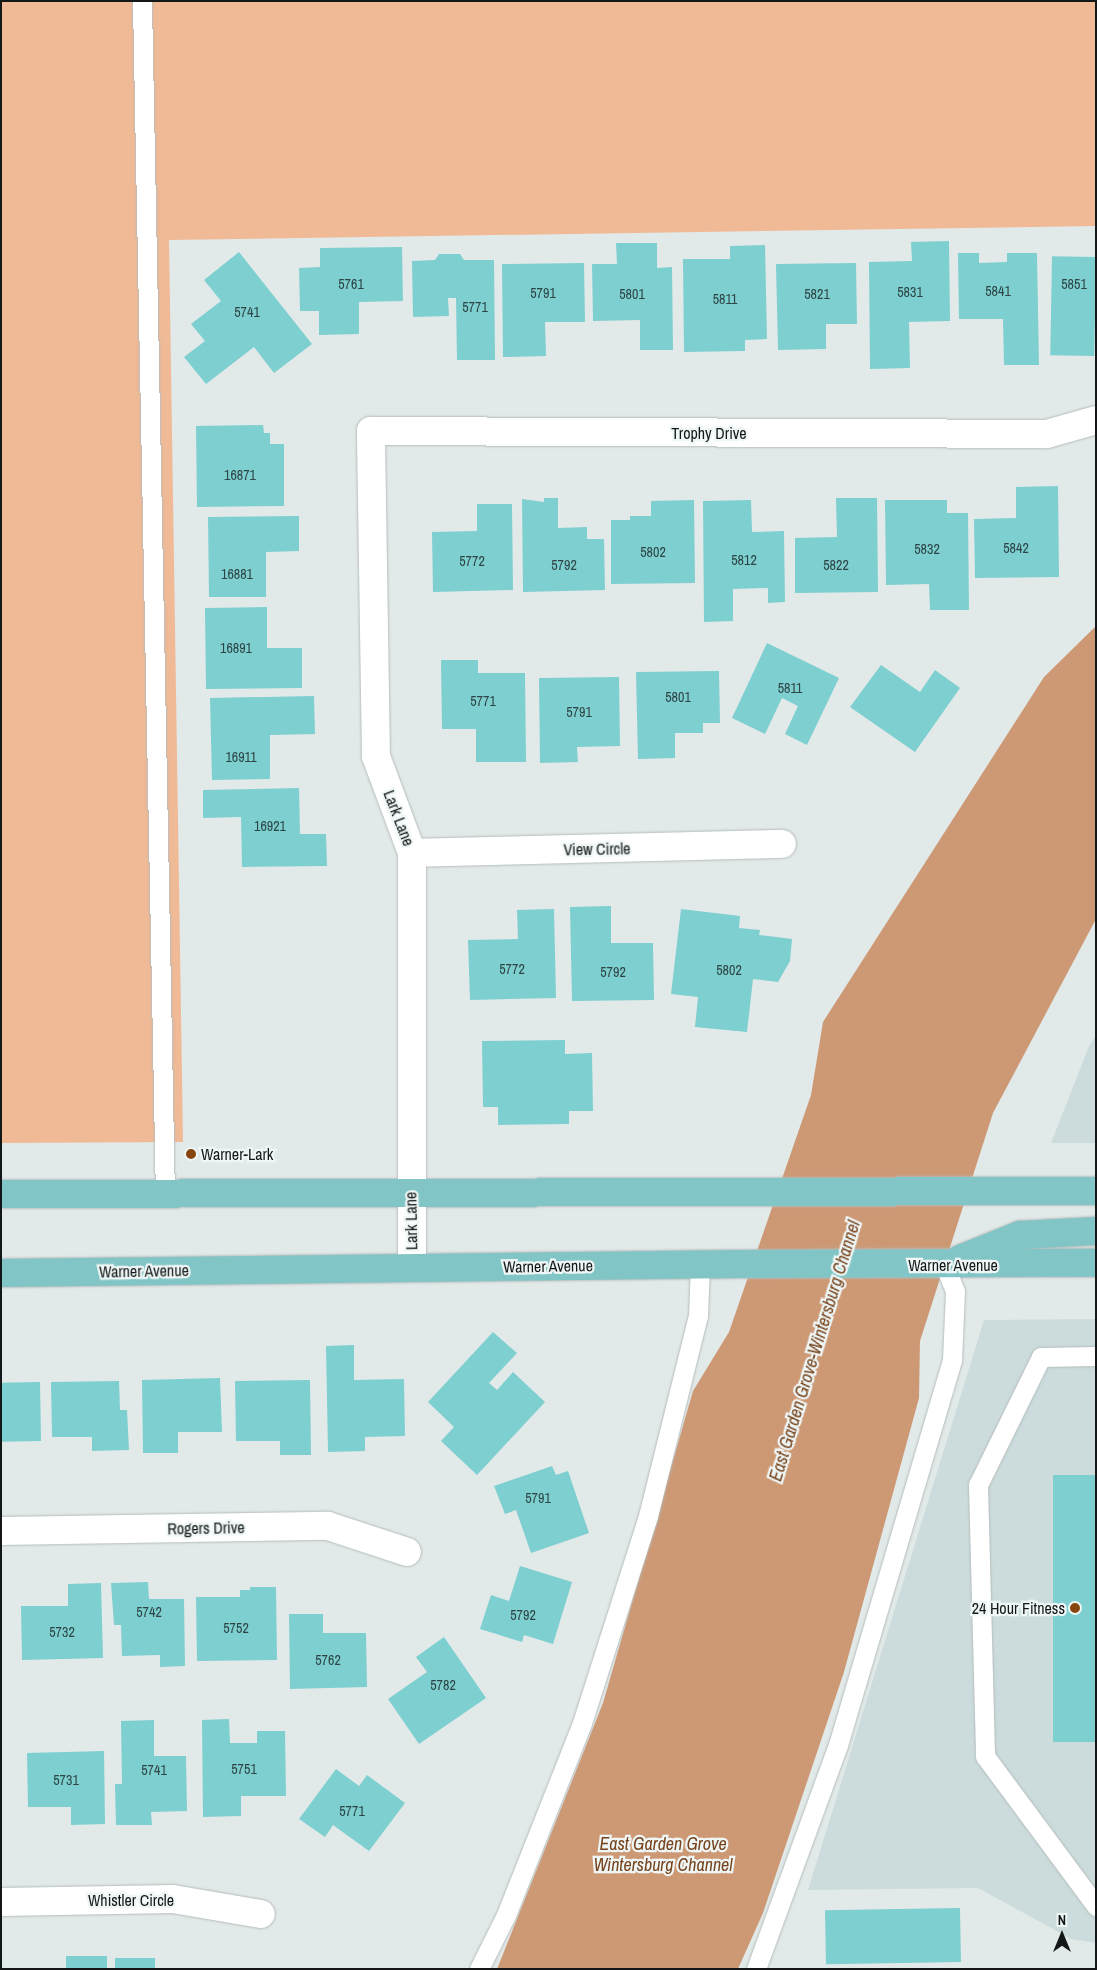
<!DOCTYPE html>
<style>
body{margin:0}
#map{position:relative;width:1097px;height:1970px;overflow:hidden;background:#e2e9e9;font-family:"Archivo Narrow",sans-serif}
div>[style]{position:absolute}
.built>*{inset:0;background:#ccdcdc}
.green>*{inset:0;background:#f0ba96}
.water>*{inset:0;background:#cd9975}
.building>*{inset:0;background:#7dcfd0;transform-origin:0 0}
.roads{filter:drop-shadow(0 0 1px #b5bcbc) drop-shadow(0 0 1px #b5bcbc)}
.lane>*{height:19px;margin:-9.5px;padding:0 9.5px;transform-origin:9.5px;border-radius:9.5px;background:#fff}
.street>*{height:28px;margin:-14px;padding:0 14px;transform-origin:14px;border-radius:14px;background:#fff}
.primary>*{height:28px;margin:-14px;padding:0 14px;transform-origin:14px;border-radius:14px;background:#82c5c6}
.dots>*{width:14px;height:14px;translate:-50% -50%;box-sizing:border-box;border:2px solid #eff6f6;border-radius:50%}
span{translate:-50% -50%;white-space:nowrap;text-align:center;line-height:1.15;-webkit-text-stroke:4.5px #eff6f6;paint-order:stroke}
.number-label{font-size:14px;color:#2e4545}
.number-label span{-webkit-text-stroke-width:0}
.street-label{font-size:16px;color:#141717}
.poi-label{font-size:16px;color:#141717}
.left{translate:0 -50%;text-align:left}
.right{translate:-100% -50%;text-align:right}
.water-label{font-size:18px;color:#76431c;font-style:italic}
.frame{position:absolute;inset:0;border:2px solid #141717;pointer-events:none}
.north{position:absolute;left:1037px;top:1910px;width:50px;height:50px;-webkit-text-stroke:4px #eff6f6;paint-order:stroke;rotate:0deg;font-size:14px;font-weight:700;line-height:20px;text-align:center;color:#141717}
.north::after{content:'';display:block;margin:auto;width:18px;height:22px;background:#141717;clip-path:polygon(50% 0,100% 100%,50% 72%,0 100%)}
</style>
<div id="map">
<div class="built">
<i style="clip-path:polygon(1096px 1035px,1096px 1143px,1051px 1143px,1089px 1046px)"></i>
<i style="clip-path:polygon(1096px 1319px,1096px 1943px,1071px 1939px,978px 1888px,808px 1890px,984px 1320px)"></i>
</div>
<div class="green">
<i style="clip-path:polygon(1px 1px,1096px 1px,1096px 226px,169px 240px,183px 1142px,1px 1143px)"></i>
</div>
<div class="water">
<i style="clip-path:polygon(1096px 626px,1096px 919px,993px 1113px,920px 1341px,919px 1398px,844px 1672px,763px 1913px,738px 1969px,497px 1969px,603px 1703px,693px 1391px,729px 1332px,811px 1095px,823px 1022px,1044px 677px)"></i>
</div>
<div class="building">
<i style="clip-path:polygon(949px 241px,950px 321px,909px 322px,910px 368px,870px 369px,869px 262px,912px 261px,911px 242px)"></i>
<i style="clip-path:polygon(616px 243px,657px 243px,657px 268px,672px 267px,673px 350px,640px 350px,640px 320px,593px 321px,592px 264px,617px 264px)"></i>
<i style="clip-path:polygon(765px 245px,767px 339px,745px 340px,745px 351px,684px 352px,683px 259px,730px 259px,730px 246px)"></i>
<i style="clip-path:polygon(402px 247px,403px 301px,359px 302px,359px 334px,319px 335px,319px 311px,300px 311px,299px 268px,320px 267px,320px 248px)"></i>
<i style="clip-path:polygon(239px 252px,312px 344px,274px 373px,254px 347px,206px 384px,184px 357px,205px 341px,191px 324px,221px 301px,204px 280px)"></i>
<i style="clip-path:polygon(958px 253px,979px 253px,979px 263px,1007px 262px,1007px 253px,1037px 253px,1039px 365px,1004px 365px,1003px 319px,959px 319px)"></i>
<i style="clip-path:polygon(439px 254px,460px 254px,464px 260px,494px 260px,495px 360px,457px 360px,456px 298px,448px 298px,449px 316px,413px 317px,412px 261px,435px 260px)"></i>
<i style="left:1096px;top:257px;width:99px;height:44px;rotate:91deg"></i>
<i style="clip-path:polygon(584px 263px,585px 322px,545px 322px,546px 356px,503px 357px,502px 264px)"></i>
<i style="clip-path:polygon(856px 263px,857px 324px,826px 324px,826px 349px,778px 350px,776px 264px)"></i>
<i style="clip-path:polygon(263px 425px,264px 433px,270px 433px,270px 444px,284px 444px,284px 506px,197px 507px,196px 426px)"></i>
<i style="clip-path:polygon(1058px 486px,1059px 577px,975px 578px,974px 519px,1016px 518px,1016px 487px)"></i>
<i style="clip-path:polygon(544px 498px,558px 498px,558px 528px,587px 527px,587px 539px,604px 539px,605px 590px,523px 592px,522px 499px,544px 502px)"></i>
<i style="clip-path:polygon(836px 498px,877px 498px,878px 592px,795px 593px,795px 538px,837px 537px)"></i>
<i style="clip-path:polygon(694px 500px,695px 583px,611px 584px,611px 520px,630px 520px,630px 516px,651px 516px,651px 501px)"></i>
<i style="clip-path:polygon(751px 500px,752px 532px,784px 531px,785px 602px,768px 603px,768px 588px,733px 589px,733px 621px,704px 622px,703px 501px)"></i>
<i style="clip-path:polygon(885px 500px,947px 500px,947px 513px,968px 513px,969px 610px,930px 610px,929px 584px,886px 585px)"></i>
<i style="clip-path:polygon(477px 504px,512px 504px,513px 590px,433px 592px,432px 532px,477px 531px)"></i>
<i style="clip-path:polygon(299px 516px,299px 551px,266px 552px,266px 597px,209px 597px,208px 517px)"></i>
<i style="clip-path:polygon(267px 607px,267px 648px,302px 648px,302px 688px,206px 689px,205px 608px)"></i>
<i style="clip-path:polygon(767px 643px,839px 678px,807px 745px,785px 734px,798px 706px,782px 698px,765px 734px,732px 718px)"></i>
<i style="clip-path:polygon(441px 660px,478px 660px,478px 673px,525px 673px,526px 762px,476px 762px,476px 729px,442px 729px)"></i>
<i style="clip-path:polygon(881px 665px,920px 692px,935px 670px,960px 688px,915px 752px,850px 707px)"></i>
<i style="clip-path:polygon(719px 671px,720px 723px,703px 723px,703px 733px,675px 733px,675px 758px,638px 759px,636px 672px)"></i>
<i style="clip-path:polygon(619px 677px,620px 746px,577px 747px,578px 762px,540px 763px,539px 678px)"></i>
<i style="clip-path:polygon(314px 696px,315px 734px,270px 735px,270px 779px,212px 780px,210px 698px)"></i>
<i style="clip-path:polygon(299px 788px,300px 834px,326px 834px,327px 866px,242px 867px,241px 817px,203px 818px,203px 790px)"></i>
<i style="clip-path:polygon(611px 906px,611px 943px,653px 943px,654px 1000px,572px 1001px,570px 907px)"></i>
<i style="clip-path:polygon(554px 909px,556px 998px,470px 1000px,468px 940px,518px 939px,517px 910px)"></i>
<i style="clip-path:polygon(681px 909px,740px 916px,739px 928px,760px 930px,759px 935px,792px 939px,790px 961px,778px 982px,753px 979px,747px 1032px,695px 1027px,698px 997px,671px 994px)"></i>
<i style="clip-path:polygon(565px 1040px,565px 1054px,592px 1053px,593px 1111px,569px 1111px,569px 1124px,498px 1125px,498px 1107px,483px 1107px,482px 1041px)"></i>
<i style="clip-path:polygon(493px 1332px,517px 1353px,489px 1383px,497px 1390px,513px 1372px,545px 1402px,477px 1475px,441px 1441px,454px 1427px,428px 1402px)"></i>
<i style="clip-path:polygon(354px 1345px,354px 1380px,404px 1379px,405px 1436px,365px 1437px,365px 1451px,328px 1452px,326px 1346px)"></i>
<i style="clip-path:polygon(220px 1378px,222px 1432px,178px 1432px,178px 1453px,143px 1453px,142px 1380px)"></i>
<i style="clip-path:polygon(310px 1380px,311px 1455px,280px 1455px,280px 1441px,236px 1441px,235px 1381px)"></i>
<i style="clip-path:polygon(119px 1381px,120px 1410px,127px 1410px,129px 1450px,92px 1451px,92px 1437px,52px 1437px,51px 1382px)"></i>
<i style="left:40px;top:1382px;width:59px;height:39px;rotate:89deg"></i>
<i style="clip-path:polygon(552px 1466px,556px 1475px,568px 1471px,589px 1533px,531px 1553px,516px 1510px,505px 1514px,494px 1486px)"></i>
<i style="left:1053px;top:1475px;width:43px;height:267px"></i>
<i style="clip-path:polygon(520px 1566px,572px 1582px,553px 1644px,524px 1635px,522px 1642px,480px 1629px,491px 1595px,509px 1601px)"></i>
<i style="clip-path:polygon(148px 1582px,149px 1599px,184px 1599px,185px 1666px,160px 1667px,160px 1655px,122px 1656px,121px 1625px,114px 1625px,111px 1583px)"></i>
<i style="clip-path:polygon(101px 1583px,103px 1658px,22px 1660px,21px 1606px,68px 1606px,68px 1584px)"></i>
<i style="clip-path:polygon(250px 1587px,276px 1587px,277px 1660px,197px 1661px,196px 1597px,240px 1597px,240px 1590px,250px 1590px)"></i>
<i style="clip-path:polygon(289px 1614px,323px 1614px,323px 1633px,366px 1633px,367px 1687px,290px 1689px)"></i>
<i style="clip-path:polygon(444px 1637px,486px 1698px,419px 1744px,388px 1699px,427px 1672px,416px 1657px)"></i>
<i style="clip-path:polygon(229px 1719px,230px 1743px,257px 1743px,257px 1731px,285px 1731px,286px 1796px,241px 1796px,241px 1816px,203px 1817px,202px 1720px)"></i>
<i style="clip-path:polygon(154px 1720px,154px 1756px,186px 1756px,187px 1811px,151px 1812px,152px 1825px,116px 1825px,115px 1784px,122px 1784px,121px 1721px)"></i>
<i style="clip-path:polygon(104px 1751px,105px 1824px,71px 1825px,71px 1807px,28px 1807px,27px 1753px)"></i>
<i style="clip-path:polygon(336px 1769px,359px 1786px,367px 1775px,405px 1803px,369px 1851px,333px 1825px,325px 1837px,299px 1819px)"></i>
<i style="left:960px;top:1908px;width:54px;height:135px;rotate:89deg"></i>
<i style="left:107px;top:1956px;width:13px;height:41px;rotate:90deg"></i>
<i style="left:155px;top:1958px;width:11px;height:40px;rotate:90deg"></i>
</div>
<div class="roads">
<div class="lane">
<i style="left:142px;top:1px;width:1193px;rotate:88.9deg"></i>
<i style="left:1096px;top:1356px;width:55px;rotate:179deg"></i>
<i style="left:1041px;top:1357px;width:143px;rotate:116.2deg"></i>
<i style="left:978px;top:1485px;width:271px;rotate:88.5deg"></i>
<i style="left:985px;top:1756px;width:187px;rotate:53.5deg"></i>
<i style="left:479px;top:1969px;width:60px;rotate:-63.4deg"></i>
<i style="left:506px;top:1915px;width:206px;rotate:-68.4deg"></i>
<i style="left:582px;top:1723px;width:217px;rotate:-72.3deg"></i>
<i style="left:648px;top:1516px;width:206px;rotate:-76deg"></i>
<i style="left:698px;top:1316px;width:52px;rotate:-87.8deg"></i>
<i style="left:756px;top:1969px;width:239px;rotate:-69.9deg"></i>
<i style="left:838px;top:1745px;width:402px;rotate:-73.5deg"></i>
<i style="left:952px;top:1360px;width:69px;rotate:-87.5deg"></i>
<i style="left:955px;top:1291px;width:27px;rotate:-112deg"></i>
</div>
<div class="street">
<i style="left:412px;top:853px;width:370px;rotate:-1.4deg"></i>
<i style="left:412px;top:1267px;width:414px;rotate:-90deg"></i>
<i style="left:412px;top:853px;width:103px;rotate:-110.4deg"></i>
<i style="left:376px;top:756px;width:325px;rotate:-90.9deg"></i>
<i style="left:371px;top:431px;width:676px;rotate:0.25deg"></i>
<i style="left:1047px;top:434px;width:51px;rotate:-15.9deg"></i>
<i style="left:1px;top:1531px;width:327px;rotate:-0.9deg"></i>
<i style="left:328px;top:1526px;width:83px;rotate:18.2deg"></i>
<i style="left:1px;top:1902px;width:172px;rotate:-1deg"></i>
<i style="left:173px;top:1899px;width:89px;rotate:9.7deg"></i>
</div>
<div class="primary">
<i style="left:1px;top:1194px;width:1095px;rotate:-0.16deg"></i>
<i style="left:960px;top:1259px;width:65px;rotate:-21.8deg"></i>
<i style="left:1020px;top:1235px;width:76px;rotate:-3deg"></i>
<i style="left:1px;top:1273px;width:738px;rotate:-0.7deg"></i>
<i style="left:739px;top:1264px;width:357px;rotate:-0.2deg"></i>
</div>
</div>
<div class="dots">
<i style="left:191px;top:1154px;background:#86460e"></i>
<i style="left:1075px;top:1608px;background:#86460e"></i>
</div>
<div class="number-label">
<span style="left:351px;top:284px">5761</span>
<span style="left:1074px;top:284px">5851</span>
<span style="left:998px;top:291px">5841</span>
<span style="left:910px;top:292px">5831</span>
<span style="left:543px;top:293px">5791</span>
<span style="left:632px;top:294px">5801</span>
<span style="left:817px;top:294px">5821</span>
<span style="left:725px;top:299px">5811</span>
<span style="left:475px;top:307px">5771</span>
<span style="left:247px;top:312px">5741</span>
<span style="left:240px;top:475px">16871</span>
<span style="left:1016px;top:548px">5842</span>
<span style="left:927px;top:549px">5832</span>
<span style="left:653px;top:552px">5802</span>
<span style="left:744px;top:560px">5812</span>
<span style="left:472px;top:561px">5772</span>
<span style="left:564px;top:565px">5792</span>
<span style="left:836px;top:565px">5822</span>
<span style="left:237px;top:574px">16881</span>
<span style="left:236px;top:648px">16891</span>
<span style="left:790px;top:688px">5811</span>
<span style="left:678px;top:697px">5801</span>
<span style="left:483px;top:701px">5771</span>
<span style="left:579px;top:712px">5791</span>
<span style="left:241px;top:757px">16911</span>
<span style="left:270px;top:826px">16921</span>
<span style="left:512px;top:969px">5772</span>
<span style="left:729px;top:970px">5802</span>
<span style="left:613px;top:972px">5792</span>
<span style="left:538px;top:1498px">5791</span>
<span style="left:149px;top:1612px">5742</span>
<span style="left:523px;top:1615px">5792</span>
<span style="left:236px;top:1628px">5752</span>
<span style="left:62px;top:1632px">5732</span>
<span style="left:328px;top:1660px">5762</span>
<span style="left:443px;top:1685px">5782</span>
<span style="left:244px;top:1769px">5751</span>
<span style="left:154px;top:1770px">5741</span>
<span style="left:66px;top:1780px">5731</span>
<span style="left:352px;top:1811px">5771</span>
</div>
<div class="street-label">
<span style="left:709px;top:433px">Trophy Drive</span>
<span style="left:399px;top:818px;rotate:69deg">Lark Lane</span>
<span style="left:597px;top:849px;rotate:-1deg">View Circle</span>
<span style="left:411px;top:1221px;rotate:-91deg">Lark Lane</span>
<span style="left:953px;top:1265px">Warner Avenue</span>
<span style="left:548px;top:1266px;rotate:-1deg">Warner Avenue</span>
<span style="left:144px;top:1271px;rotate:-1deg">Warner Avenue</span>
<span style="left:206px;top:1528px;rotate:-1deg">Rogers Drive</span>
<span style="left:131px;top:1900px">Whistler Circle</span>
</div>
<div class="poi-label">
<span class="left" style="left:201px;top:1154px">Warner-Lark</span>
<span class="right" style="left:1065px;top:1608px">24 Hour Fitness</span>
</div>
<div class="water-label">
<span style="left:815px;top:1351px;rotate:-73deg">East Garden Grove-Wintersburg Channel</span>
<span style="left:663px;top:1855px">East Garden Grove<br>Wintersburg Channel</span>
</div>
<div class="frame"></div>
<div class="north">N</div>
</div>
